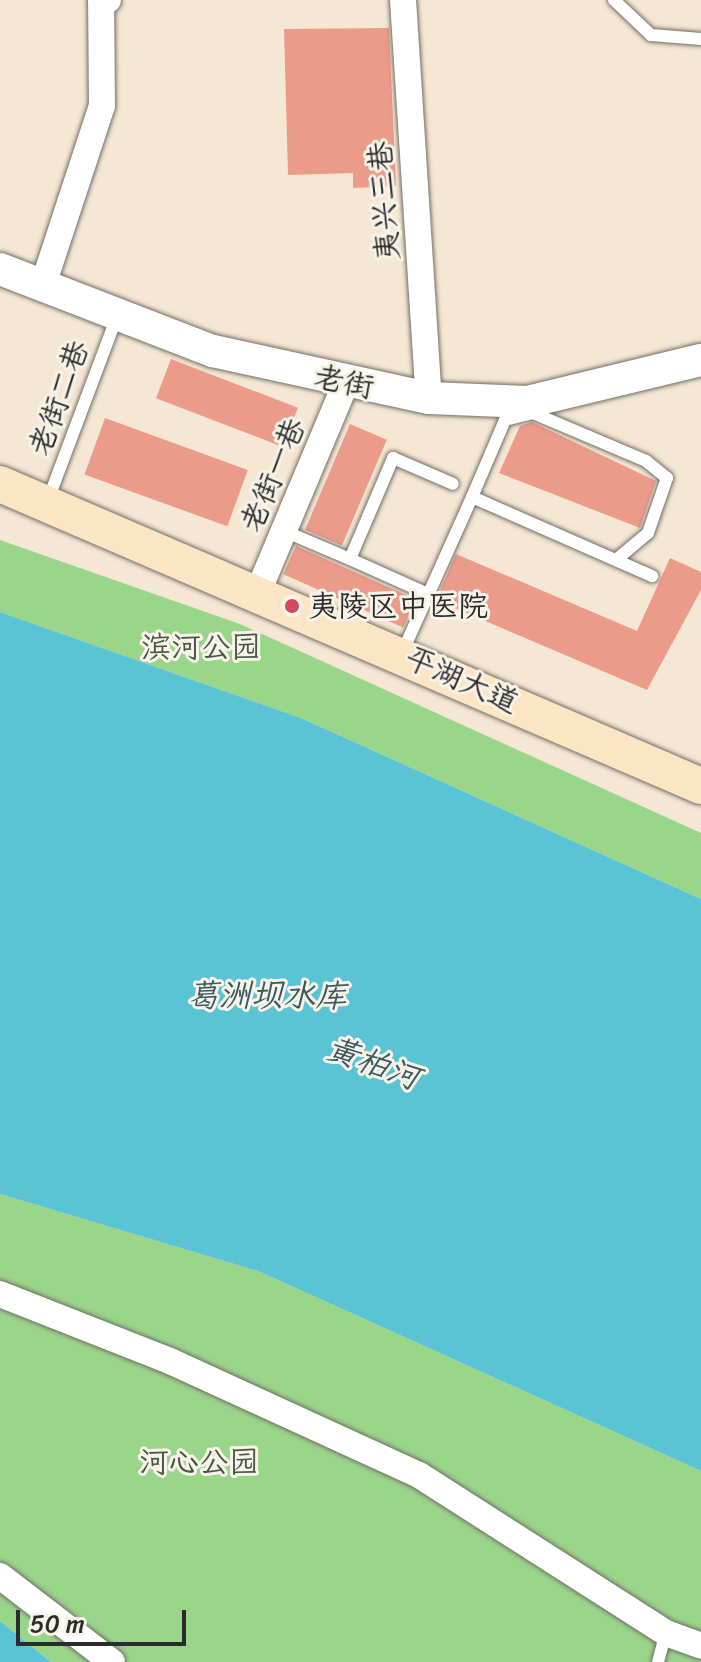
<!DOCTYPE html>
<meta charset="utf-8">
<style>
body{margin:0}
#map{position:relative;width:701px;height:1662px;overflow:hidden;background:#f6e7d4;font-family:Sriracha,"LXGW WenKai TC",sans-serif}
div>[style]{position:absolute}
.green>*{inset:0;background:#9ad68a}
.water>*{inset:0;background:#5ac4d5}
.building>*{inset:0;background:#eb9b89;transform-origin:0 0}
.roads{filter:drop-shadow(0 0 2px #726d66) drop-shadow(0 0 2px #726d66)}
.service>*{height:12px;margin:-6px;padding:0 6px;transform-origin:6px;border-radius:6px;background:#fff}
.minor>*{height:26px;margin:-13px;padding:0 13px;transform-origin:13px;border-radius:13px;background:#fff}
.tertiary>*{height:32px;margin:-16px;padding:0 16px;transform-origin:16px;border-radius:16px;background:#fff}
.secondary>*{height:36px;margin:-18px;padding:0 18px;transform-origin:18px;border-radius:18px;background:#fce5c4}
.dots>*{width:22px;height:22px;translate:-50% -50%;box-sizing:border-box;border:4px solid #f7f3e8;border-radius:50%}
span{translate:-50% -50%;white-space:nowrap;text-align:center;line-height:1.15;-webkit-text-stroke:6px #f7f3e8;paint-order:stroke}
.street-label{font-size:30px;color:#2b2b2b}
.poi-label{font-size:30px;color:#2b2b2b}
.left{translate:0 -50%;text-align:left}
.park-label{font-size:30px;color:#475643}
.water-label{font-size:32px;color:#39595e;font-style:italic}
.scale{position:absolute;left:16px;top:1610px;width:170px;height:36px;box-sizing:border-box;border:4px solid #2b2b2b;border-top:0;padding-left:10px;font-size:24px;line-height:28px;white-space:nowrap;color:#2b2b2b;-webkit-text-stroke:6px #f7f3e8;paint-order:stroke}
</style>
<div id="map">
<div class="green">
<i style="clip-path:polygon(0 540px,240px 624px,701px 833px,701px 899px,301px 718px,0 612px)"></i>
<i style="clip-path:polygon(0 1194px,258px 1271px,701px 1471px,701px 1662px,51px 1662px,0 1621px)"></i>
</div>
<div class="water">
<i style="clip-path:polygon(0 612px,301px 718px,701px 899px,701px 1471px,258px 1271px,0 1194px)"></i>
<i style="clip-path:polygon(0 1621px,51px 1662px,0 1662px)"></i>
</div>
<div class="building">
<i style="clip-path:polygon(389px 28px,396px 186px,353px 188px,353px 173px,288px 175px,284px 29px)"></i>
<i style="left:171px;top:359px;width:136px;height:42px;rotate:21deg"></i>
<i style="left:105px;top:418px;width:152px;height:60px;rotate:20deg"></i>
<i style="clip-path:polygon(532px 422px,656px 481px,640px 528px,499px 473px,520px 426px)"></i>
<i style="left:350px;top:424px;width:40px;height:115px;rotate:23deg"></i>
<i style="left:296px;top:546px;width:131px;height:31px;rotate:24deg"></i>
<i style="clip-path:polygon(456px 554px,637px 631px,670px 558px,701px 572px,701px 590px,647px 690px,436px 600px)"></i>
</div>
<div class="roads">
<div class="service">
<i style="left:614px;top:0;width:51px;rotate:43.4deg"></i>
<i style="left:651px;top:35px;width:50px;rotate:4.6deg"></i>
<i style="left:472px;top:497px;width:84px;rotate:-66.8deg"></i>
<i style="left:505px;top:420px;width:29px;rotate:-14deg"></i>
<i style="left:533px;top:413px;width:123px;rotate:23deg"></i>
<i style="left:646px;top:461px;width:27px;rotate:39deg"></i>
<i style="left:667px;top:478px;width:58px;rotate:109.1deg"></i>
<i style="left:648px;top:533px;width:39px;rotate:140deg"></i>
<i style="left:48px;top:500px;width:197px;rotate:-69.4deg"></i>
<i style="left:284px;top:531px;width:72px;rotate:23deg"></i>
<i style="left:428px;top:594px;width:85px;rotate:-155.8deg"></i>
<i style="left:350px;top:559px;width:110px;rotate:-66.9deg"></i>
<i style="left:393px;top:458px;width:65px;rotate:23.4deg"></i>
<i style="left:402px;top:653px;width:171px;rotate:-65.8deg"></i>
<i style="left:472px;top:497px;width:197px;rotate:23.7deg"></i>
<i style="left:658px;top:1662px;width:30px;rotate:-75deg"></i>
</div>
<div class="minor">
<i style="left:403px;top:0;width:399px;rotate:86.3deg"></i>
<i style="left:43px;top:285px;width:188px;rotate:-71.8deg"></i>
<i style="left:102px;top:106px;width:105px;rotate:-90.5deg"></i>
<i style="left:101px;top:1px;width:7px;rotate:-8deg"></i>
<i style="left:258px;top:592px;width:227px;rotate:-67.2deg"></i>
<i style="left:0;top:1294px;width:183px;rotate:21.5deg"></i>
<i style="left:170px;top:1361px;width:274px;rotate:24.6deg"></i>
<i style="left:419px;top:1475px;width:293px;rotate:32.6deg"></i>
<i style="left:666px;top:1633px;width:37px;rotate:20deg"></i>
<i style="left:0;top:1576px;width:141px;rotate:37.5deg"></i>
</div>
<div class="tertiary">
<i style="left:0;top:269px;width:228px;rotate:21.1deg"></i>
<i style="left:213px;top:351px;width:221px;rotate:12.3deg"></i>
<i style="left:429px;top:398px;width:98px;rotate:2.3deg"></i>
<i style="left:527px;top:402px;width:179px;rotate:-13.6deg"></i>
</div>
<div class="secondary">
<i style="left:0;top:484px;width:763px;rotate:23.31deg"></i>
</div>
</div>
<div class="dots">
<i style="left:292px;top:606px;background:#d1495b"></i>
</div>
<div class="street-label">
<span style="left:384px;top:201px;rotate:-94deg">夷兴三巷</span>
<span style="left:344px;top:382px;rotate:11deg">老街</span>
<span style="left:59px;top:398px;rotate:-70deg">老街二巷</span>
<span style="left:273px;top:475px;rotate:-67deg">老街一巷</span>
<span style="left:462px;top:680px;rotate:24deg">平湖大道</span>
</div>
<div class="poi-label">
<span class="left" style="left:308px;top:606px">夷陵区中医院</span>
</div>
<div class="park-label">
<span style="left:201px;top:647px">滨河公园</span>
<span style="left:199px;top:1462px">河心公园</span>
</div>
<div class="water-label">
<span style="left:267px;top:996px">葛洲坝水库</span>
<span style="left:373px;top:1064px;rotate:20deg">黄柏河</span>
</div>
<div class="scale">50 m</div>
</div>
